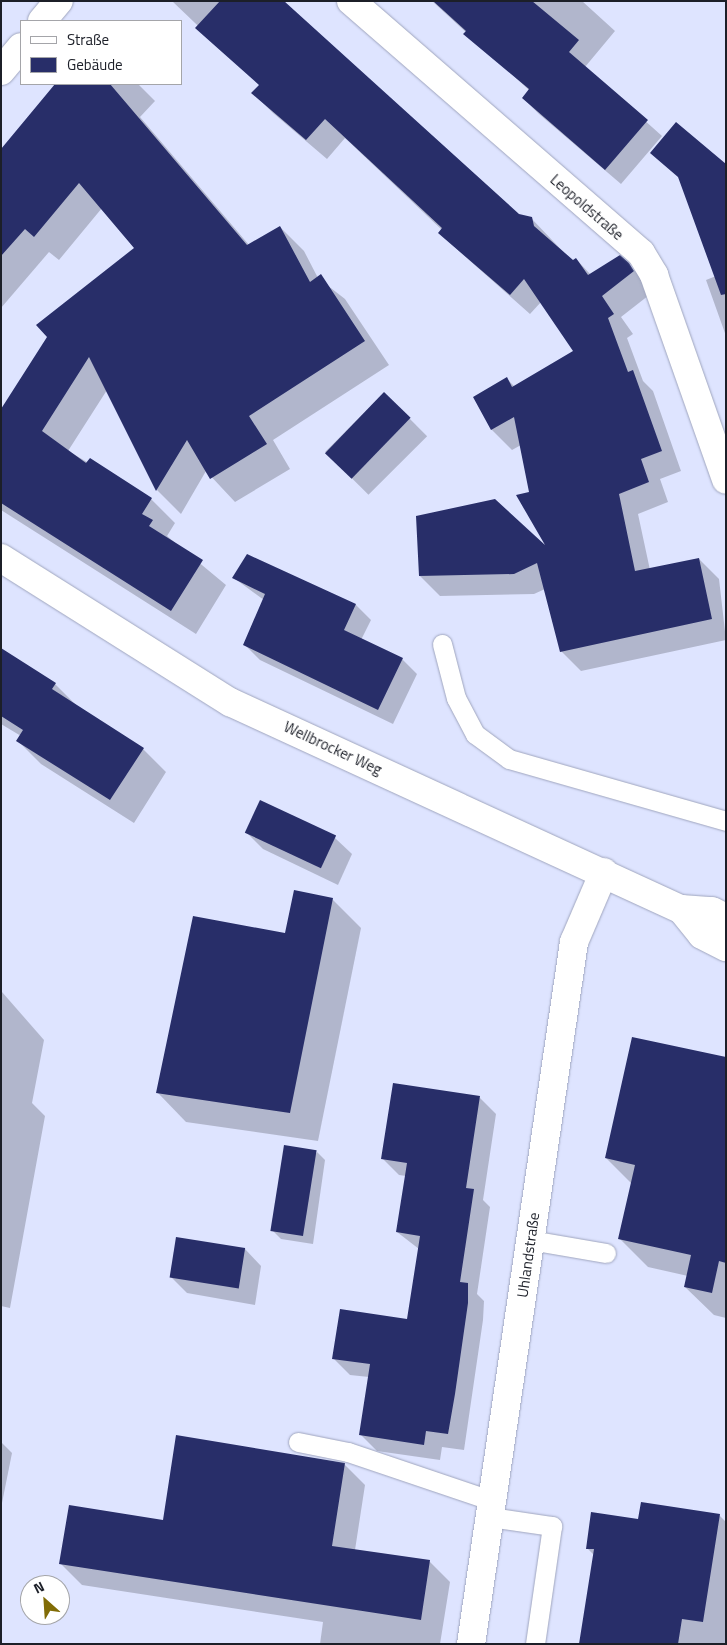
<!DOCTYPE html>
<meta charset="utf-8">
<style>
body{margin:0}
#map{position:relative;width:727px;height:1645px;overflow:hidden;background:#dee4ff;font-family:"Titillium Web",sans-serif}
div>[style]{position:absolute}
.shadow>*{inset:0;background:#0003;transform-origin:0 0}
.building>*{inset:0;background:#282e69;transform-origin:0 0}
.roads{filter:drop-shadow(0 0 1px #9fa5be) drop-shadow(0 0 1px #9fa5be)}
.lane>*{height:19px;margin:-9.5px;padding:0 9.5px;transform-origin:9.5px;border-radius:9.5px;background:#fff}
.street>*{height:28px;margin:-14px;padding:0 14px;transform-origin:14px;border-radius:14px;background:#fff}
span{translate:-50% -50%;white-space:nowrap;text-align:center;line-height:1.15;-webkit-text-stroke:5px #fff;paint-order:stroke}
.street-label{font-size:15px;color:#1c1f28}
.frame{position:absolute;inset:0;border:2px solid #1c1f28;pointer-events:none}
.legend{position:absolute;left:20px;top:20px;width:162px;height:65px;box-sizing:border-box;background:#fff;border:1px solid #a4a5a9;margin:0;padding:6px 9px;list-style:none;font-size:15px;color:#1c1f28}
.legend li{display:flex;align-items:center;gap:10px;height:25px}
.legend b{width:25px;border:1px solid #a4a5a9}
.north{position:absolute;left:20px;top:1575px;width:50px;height:50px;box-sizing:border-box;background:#fff;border:1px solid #a4a5a9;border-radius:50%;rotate:334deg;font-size:14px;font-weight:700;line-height:20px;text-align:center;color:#1c1f28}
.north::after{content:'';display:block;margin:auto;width:18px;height:22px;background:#816c06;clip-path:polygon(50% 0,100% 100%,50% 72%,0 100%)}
</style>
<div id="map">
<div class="shadow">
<i style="clip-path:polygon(172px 1px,281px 1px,518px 215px,531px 218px,573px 262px,576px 259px,591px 275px,628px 264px,648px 285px,653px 292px,621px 317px,633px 334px,627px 338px,643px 381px,653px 391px,681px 471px,660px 479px,668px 502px,638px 514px,650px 570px,699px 559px,719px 579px,726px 640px,581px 671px,561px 651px,545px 589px,534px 594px,440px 596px,420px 576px,549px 550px,521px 445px,512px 450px,492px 430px,474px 398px,507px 379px,515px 387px,575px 352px,541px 302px,530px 314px,460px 252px,440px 233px,442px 230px,345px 138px,327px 159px,273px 113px,253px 93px,260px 85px)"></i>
<i style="clip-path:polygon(432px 1px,582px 1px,615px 31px,585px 67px,662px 136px,621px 184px,539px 114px,523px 98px,530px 91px)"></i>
<i style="clip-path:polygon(57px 84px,70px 84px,80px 92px,88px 84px,138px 84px,155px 101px,140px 117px,249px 245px,280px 227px,304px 251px,318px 278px,345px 299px,389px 365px,273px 440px,290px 469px,235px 502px,206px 471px,181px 514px,157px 490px,107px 390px,68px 451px,151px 499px,175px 523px,167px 536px,226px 585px,196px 634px,1px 510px,1px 411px,136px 248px,102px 208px,59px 260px,49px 252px,1px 308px,1px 151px)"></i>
<i style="clip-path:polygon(726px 180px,726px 336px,706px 280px,716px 276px)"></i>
<i style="left:384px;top:393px;width:61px;height:83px;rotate:45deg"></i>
<i style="clip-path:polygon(234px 578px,356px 605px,371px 620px,361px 640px,402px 659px,417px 674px,393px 724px,260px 660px,245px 645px,264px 600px)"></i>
<i style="clip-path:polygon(1px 661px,55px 684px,79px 708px,143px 749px,166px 772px,134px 823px,41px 764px,18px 741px,21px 736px,1px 724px)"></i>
<i style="clip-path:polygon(261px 802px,335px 838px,352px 854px,338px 885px,263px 849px,246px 832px)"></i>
<i style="clip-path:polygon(332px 899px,361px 928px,318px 1141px,186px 1122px,158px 1093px,286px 935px)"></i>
<i style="clip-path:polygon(2px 992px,44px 1040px,32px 1103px,45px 1116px,10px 1308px,1px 1306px)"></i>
<i style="clip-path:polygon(726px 1058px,726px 1318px,714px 1315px,685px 1287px,688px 1276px,648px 1267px,620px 1239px,632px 1184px,606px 1158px)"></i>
<i style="clip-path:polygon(480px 1098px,496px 1114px,483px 1200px,490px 1207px,477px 1294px,484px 1301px,483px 1320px,464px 1450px,442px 1447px,440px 1460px,377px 1451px,361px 1435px,369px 1377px,350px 1375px,333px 1358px,408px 1320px,419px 1249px,397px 1232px,406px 1176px,399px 1175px,382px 1158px)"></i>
<i style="clip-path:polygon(317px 1152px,325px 1160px,313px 1244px,281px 1239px,272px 1230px)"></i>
<i style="clip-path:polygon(245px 1249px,261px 1266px,255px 1305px,187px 1293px,171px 1277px)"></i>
<i style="clip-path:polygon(1px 1442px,12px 1453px,1px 1508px)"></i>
<i style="clip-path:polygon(344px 1464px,365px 1485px,355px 1550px,429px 1561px,450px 1582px,440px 1644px,320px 1644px,323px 1622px,82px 1585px,61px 1564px,164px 1521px)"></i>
<i style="clip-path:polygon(719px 1515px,726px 1522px,726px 1644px,581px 1644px,594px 1555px,587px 1548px,639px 1520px)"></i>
</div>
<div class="building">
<i style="clip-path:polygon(220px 1px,284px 1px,519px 214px,532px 217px,534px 226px,573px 260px,576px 258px,588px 275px,620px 255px,629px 263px,634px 271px,602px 296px,614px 314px,608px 318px,628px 372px,633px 370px,662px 451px,641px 459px,649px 482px,619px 494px,635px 571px,699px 558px,712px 619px,560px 652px,537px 563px,514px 574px,419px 576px,416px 516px,495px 499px,545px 545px,516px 495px,529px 492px,514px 417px,491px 430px,473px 397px,507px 377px,512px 387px,573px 351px,524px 279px,510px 295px,438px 233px,442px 228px,325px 119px,306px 140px,251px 93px,259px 85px,195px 28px)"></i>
<i style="clip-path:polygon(433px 1px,532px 1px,579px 40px,569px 52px,648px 120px,605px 170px,522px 98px,529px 89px,463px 34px,466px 31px)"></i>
<i style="clip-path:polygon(55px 84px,110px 84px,247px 245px,280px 226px,310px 282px,321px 274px,365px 341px,249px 416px,267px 444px,210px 479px,187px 440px,156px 491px,89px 357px,42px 431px,86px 463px,90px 458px,152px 498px,142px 514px,153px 520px,149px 526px,203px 560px,171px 611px,1px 503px,1px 409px,47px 337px,36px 325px,134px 248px,79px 183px,34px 237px,25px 229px,1px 256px,1px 149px)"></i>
<i style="clip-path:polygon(676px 122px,726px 164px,726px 294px,721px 295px,678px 177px,650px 153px)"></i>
<i style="left:384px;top:392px;width:37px;height:85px;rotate:44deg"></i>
<i style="clip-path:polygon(247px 554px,356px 604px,344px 630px,403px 658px,378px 710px,243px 645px,265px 594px,232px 578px)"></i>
<i style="clip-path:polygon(1px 648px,56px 683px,52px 689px,144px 748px,110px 800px,16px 741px,23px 730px,1px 716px)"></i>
<i style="left:260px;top:800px;width:84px;height:36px;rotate:25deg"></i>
<i style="clip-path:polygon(294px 890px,333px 898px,290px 1113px,156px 1093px,193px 916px,285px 933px)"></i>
<i style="clip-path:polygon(632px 1037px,726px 1057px,726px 1263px,719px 1261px,712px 1293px,684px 1287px,691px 1255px,618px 1239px,635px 1165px,605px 1158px)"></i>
<i style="clip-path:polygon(393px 1083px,480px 1096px,466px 1188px,474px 1189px,460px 1282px,468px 1283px,468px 1303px,455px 1394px,448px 1434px,426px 1431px,424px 1445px,359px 1435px,370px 1364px,332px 1359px,340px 1309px,407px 1319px,420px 1236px,396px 1232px,407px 1163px,381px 1159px)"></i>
<i style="left:284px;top:1145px;width:33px;height:87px;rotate:9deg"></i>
<i style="left:176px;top:1237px;width:70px;height:41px;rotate:9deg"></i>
<i style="clip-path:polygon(176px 1435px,345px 1463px,332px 1546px,430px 1560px,421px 1620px,59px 1564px,69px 1505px,163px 1520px)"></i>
<i style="clip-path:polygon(641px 1502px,720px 1514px,703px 1622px,682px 1619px,678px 1644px,579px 1644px,594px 1549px,586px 1549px,591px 1512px,638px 1519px)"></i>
</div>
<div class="roads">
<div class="lane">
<i style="left:442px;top:644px;width:56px;rotate:75.5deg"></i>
<i style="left:456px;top:698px;width:41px;rotate:62.2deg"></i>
<i style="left:475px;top:734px;width:42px;rotate:36.3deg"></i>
<i style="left:509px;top:759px;width:226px;rotate:15.9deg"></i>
<i style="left:530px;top:1240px;width:77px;rotate:9.7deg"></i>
<i style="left:298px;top:1442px;width:51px;rotate:11.3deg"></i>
<i style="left:348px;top:1452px;width:153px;rotate:18.7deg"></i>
<i style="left:490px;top:1517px;width:63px;rotate:8.3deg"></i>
<i style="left:552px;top:1526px;width:119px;rotate:98.2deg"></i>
</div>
<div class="street">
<i style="left:351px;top:1px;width:384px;rotate:41deg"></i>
<i style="left:641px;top:253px;width:26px;rotate:59deg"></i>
<i style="left:654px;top:275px;width:217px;rotate:70.6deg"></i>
<i style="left:42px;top:21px;width:26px;rotate:-50deg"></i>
<i style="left:1px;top:71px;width:31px;rotate:-50deg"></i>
<i style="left:1px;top:558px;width:271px;rotate:32.2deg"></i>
<i style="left:230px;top:702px;width:496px;rotate:24.7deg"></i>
<i style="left:681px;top:909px;width:31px;rotate:4deg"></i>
<i style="left:712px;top:911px;width:16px;rotate:27deg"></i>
<i style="left:681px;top:909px;width:33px;rotate:51deg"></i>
<i style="left:702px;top:935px;width:27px;rotate:27deg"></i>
<i style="left:471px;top:1644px;width:710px;rotate:-81.65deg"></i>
<i style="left:574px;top:942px;width:76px;rotate:-66.8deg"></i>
</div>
</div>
<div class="street-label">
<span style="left:587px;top:207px;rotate:41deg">Leopoldstraße</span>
<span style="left:333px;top:748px;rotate:25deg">Wellbrocker Weg</span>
<span style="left:528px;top:1255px;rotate:-82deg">Uhlandstraße</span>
</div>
<div class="frame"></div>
<ul class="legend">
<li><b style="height:6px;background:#fff"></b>Straße</li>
<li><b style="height:14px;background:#282e69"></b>Gebäude</li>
</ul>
<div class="north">N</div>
</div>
